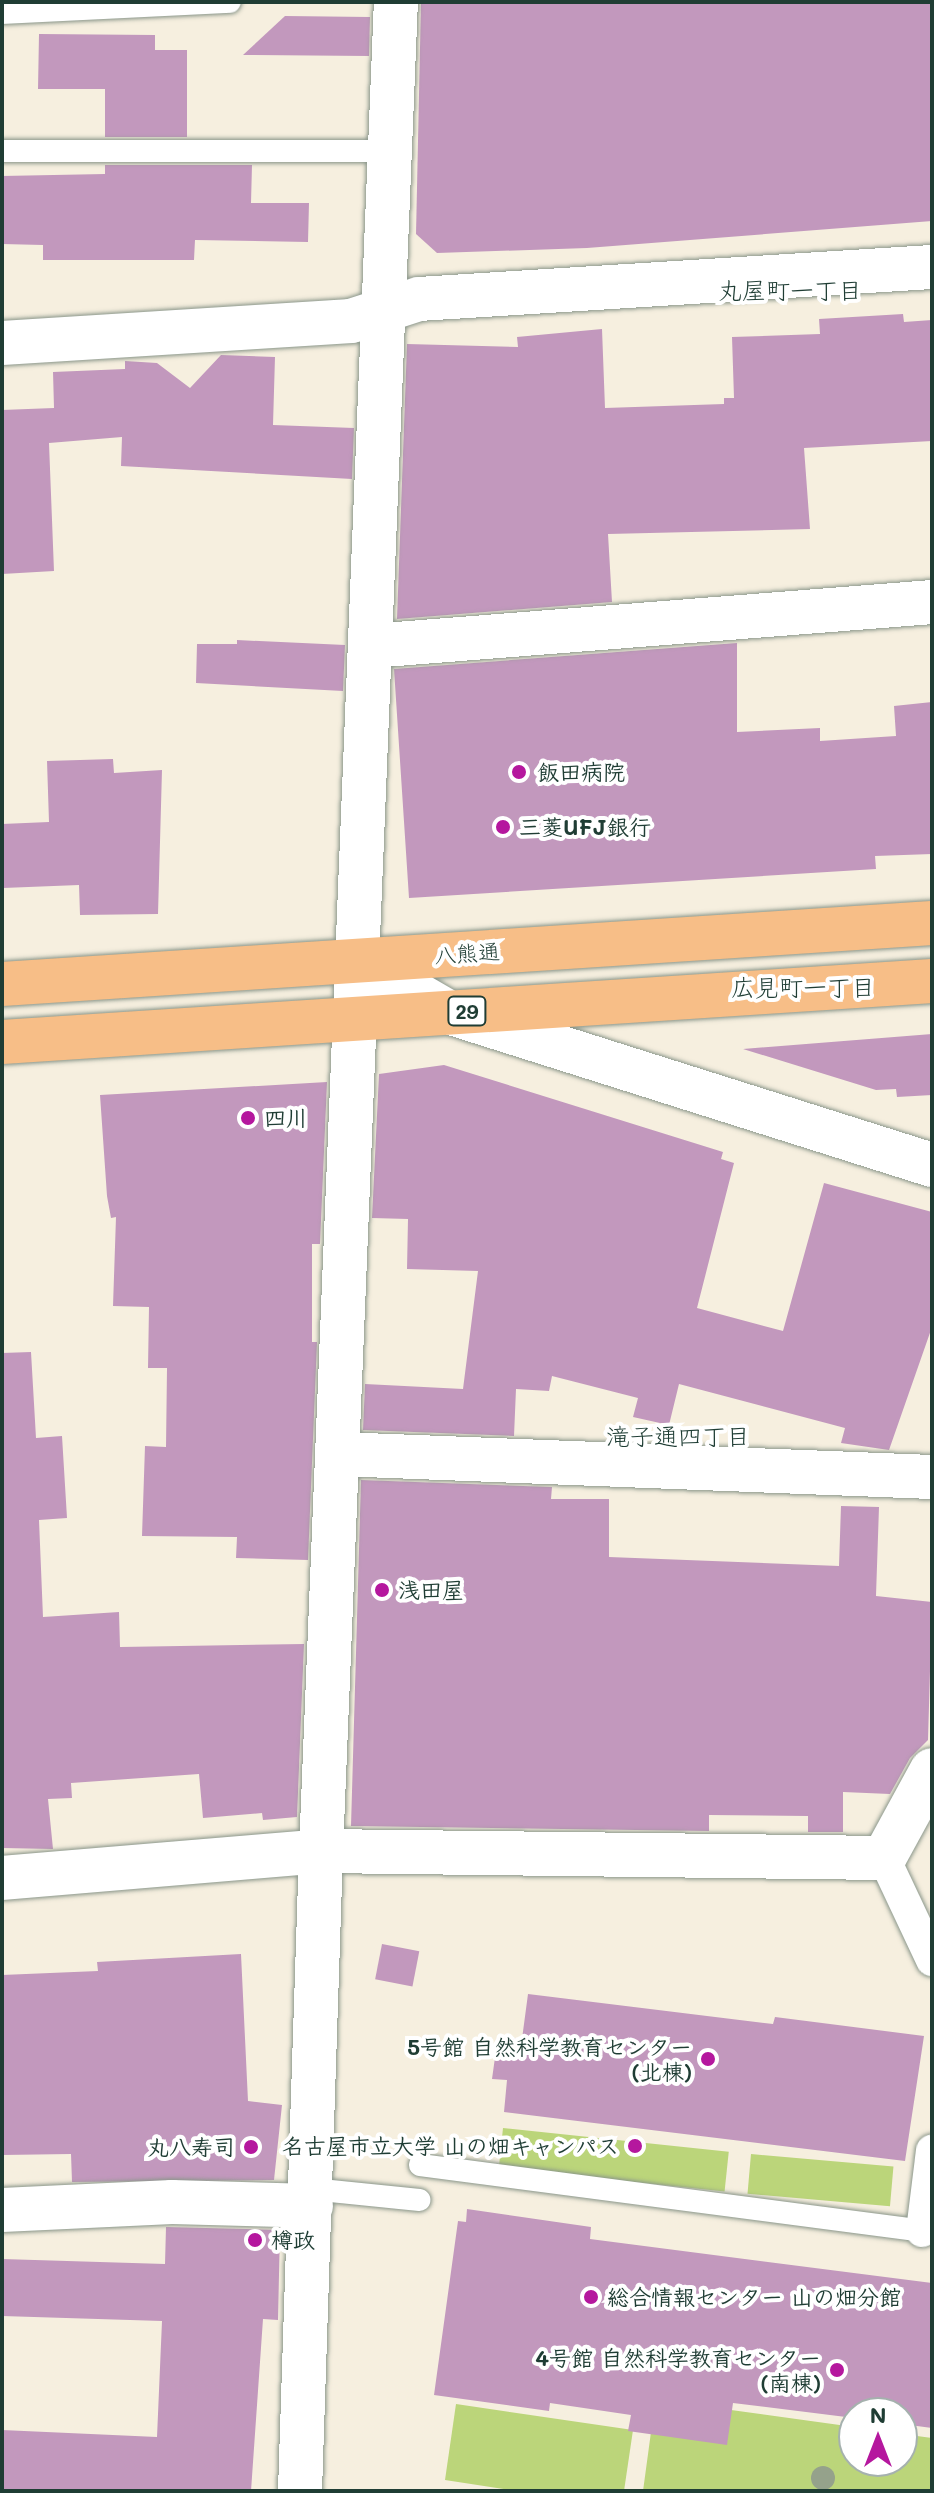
<!DOCTYPE html>
<meta charset="utf-8">
<style>
body{margin:0}
#map{position:relative;width:934px;height:2493px;overflow:hidden;background:#f6efdf;font-family:Mali,"Klee One",sans-serif}
div>[style]{position:absolute}
.green>*{inset:0;background:#bbd57a;transform-origin:0 0}
.building>*{inset:0;background:#c298bd;transform-origin:0 0}
.roads{filter:drop-shadow(0 0 2px #8a968a) drop-shadow(0 0 2px #8a968a)}
.service>*{height:22px;margin:-11px;padding:0 11px;transform-origin:11px;border-radius:11px;background:#fff}
.pedestrian>*{height:32px;margin:-16px;padding:0 16px;transform-origin:16px;border-radius:16px;background:#fff}
.minor>*{height:44px;margin:-22px;padding:0 22px;transform-origin:22px;border-radius:22px;background:#fff}
.tertiary>*{height:44px;margin:-22px;padding:0 22px;transform-origin:22px;border-radius:22px;background:#fff}
.primary>*{height:44px;margin:-22px;padding:0 22px;transform-origin:22px;border-radius:22px;background:#f7be87}
.trees>*{width:24px;height:24px;margin:-12px;border-radius:50%;background:#95a28b}
.dots>*{width:22px;height:22px;translate:-50% -50%;box-sizing:border-box;border:4px solid #fff;border-radius:50%}
span{translate:-50% -50%;white-space:nowrap;text-align:center;line-height:1.15;-webkit-text-stroke:8px #fff;paint-order:stroke}
.shield-label span{padding:2px 6px;background:#fff;border:2px solid;border-radius:6px;-webkit-text-stroke-width:0}
.shield-label{font-size:20px;color:#1f3d34;font-weight:700}
.poi-label{font-size:22px;color:#1f3d34;font-weight:700}
.left{translate:0 -50%;text-align:left}
.right{translate:-100% -50%;text-align:right}
.street-label{font-size:22px;color:#1f3d34}
.neighbourhood-label{font-size:24px;color:#1f3d34}
.frame{position:absolute;inset:0;border:4px solid #1f3d34;pointer-events:none}
.north{position:absolute;left:838px;top:2397px;width:80px;height:80px;box-sizing:border-box;background:#fff;border:2px solid #a5b1ae;border-radius:50%;rotate:0deg;font-size:22px;font-weight:700;line-height:32px;text-align:center;color:#1f3d34}
.north::after{content:'';display:block;margin:auto;width:28px;height:36px;background:#b5179e;clip-path:polygon(50% 0,100% 100%,50% 72%,0 100%)}
</style>
<div id="map">
<div class="green">
<i style="left:503px;top:2128px;width:227px;height:40px;rotate:6deg"></i>
<i style="left:751px;top:2154px;width:143px;height:40px;rotate:5deg"></i>
<i style="clip-path:polygon(456px 2404px,633px 2430px,624px 2491px,517px 2491px,445px 2480px)"></i>
<i style="clip-path:polygon(731px 2410px,854px 2427px,854px 2461px,902px 2461px,902px 2434px,932px 2438px,932px 2491px,643px 2491px,651px 2432px)"></i>
</div>
<div class="building">
<i style="clip-path:polygon(421px 2px,932px 2px,932px 221px,587px 248px,437px 253px,416px 234px)"></i>
<i style="clip-path:polygon(285px 16px,370px 17px,369px 56px,243px 55px)"></i>
<i style="clip-path:polygon(39px 34px,155px 35px,155px 50px,187px 50px,187px 137px,105px 137px,105px 89px,38px 89px)"></i>
<i style="clip-path:polygon(105px 165px,252px 165px,251px 203px,309px 203px,308px 242px,195px 240px,194px 260px,43px 260px,43px 245px,2px 244px,2px 176px,105px 174px)"></i>
<i style="clip-path:polygon(903px 314px,904px 322px,932px 320px,932px 441px,804px 448px,810px 529px,608px 534px,612px 602px,397px 619px,407px 344px,518px 347px,517px 337px,602px 329px,605px 408px,724px 404px,724px 398px,734px 398px,732px 337px,820px 334px,819px 319px)"></i>
<i style="clip-path:polygon(221px 355px,275px 357px,273px 425px,354px 428px,352px 479px,121px 466px,122px 437px,49px 443px,54px 571px,2px 574px,2px 410px,54px 408px,53px 372px,125px 369px,125px 361px,157px 363px,190px 388px)"></i>
<i style="clip-path:polygon(237px 640px,345px 645px,343px 691px,196px 683px,197px 644px,237px 644px)"></i>
<i style="clip-path:polygon(737px 643px,737px 732px,820px 728px,820px 741px,896px 736px,894px 706px,932px 702px,932px 854px,875px 856px,876px 869px,409px 898px,394px 669px)"></i>
<i style="clip-path:polygon(113px 759px,114px 773px,162px 770px,158px 914px,80px 915px,79px 885px,3px 888px,2px 824px,49px 822px,47px 761px)"></i>
<i style="clip-path:polygon(932px 1034px,932px 1095px,897px 1097px,896px 1089px,876px 1090px,743px 1049px)"></i>
<i style="clip-path:polygon(444px 1065px,723px 1152px,721px 1159px,734px 1163px,697px 1308px,783px 1331px,824px 1183px,932px 1212px,932px 1327px,889px 1450px,841px 1443px,845px 1428px,679px 1384px,669px 1425px,633px 1417px,638px 1398px,552px 1376px,549px 1391px,516px 1389px,514px 1436px,363px 1430px,365px 1384px,463px 1389px,478px 1271px,407px 1269px,408px 1219px,372px 1218px,379px 1074px)"></i>
<i style="clip-path:polygon(327px 1082px,320px 1244px,312px 1244px,312px 1342px,317px 1342px,308px 1560px,236px 1558px,237px 1537px,142px 1536px,145px 1446px,166px 1447px,167px 1368px,148px 1368px,149px 1307px,113px 1306px,116px 1217px,111px 1218px,107px 1196px,100px 1095px)"></i>
<i style="clip-path:polygon(31px 1352px,36px 1438px,62px 1436px,67px 1518px,39px 1520px,43px 1617px,119px 1612px,120px 1647px,304px 1644px,297px 1817px,263px 1820px,262px 1813px,203px 1818px,199px 1774px,71px 1783px,72px 1798px,48px 1799px,53px 1849px,2px 1848px,2px 1353px)"></i>
<i style="clip-path:polygon(361px 1480px,552px 1487px,551px 1499px,609px 1499px,609px 1557px,839px 1566px,841px 1506px,879px 1507px,876px 1596px,932px 1602px,928px 1740px,910px 1758px,890px 1794px,843px 1792px,843px 1832px,808px 1832px,808px 1816px,709px 1815px,709px 1831px,351px 1826px)"></i>
<i style="left:382px;top:1944px;width:38px;height:36px;rotate:11deg"></i>
<i style="clip-path:polygon(241px 1954px,248px 2101px,282px 2105px,274px 2180px,72px 2182px,71px 2154px,2px 2155px,2px 1975px,98px 1971px,97px 1962px)"></i>
<i style="clip-path:polygon(528px 1994px,773px 2024px,775px 2017px,924px 2036px,905px 2161px,504px 2112px,507px 2080px,492px 2079px,498px 2036px,522px 2039px)"></i>
<i style="clip-path:polygon(467px 2209px,591px 2227px,590px 2239px,932px 2283px,932px 2428px,902px 2424px,902px 2413px,854px 2413px,854px 2418px,733px 2403px,727px 2445px,628px 2431px,631px 2415px,550px 2403px,549px 2411px,434px 2395px,458px 2221px,466px 2222px)"></i>
<i style="clip-path:polygon(166px 2227px,280px 2230px,278px 2320px,263px 2319px,251px 2491px,2px 2491px,2px 2430px,157px 2437px,162px 2321px,2px 2316px,2px 2259px,165px 2264px)"></i>
</div>
<div class="roads">
<div class="service">
<i style="left:2px;top:13px;width:228px;rotate:-2.8deg"></i>
<i style="left:2px;top:151px;width:387px"></i>
<i style="left:420px;top:2165px;width:516px;rotate:7.46deg"></i>
<i style="left:311px;top:2189px;width:109px;rotate:5.8deg"></i>
</div>
<div class="pedestrian">
<i style="left:884px;top:1858px;width:113px;rotate:64.8deg"></i>
<i style="left:922px;top:2231px;width:81px;rotate:-82.9deg"></i>
</div>
<div class="minor">
<i style="left:2px;top:343px;width:350px;rotate:-3.6deg"></i>
<i style="left:351px;top:321px;width:71px;rotate:-17.9deg"></i>
<i style="left:419px;top:299px;width:514px;rotate:-3.57deg"></i>
<i style="left:371px;top:646px;width:563px;rotate:-4.48deg"></i>
<i style="left:339px;top:1454px;width:593px;rotate:2.22deg"></i>
<i style="left:2px;top:1878px;width:320px;rotate:-4.8deg"></i>
<i style="left:321px;top:1851px;width:563px;rotate:0.71deg"></i>
<i style="left:884px;top:1858px;width:100px;rotate:-61.4deg"></i>
<i style="left:2px;top:2210px;width:170px;rotate:-2.7deg"></i>
<i style="left:172px;top:2202px;width:139px;rotate:1.6deg"></i>
<i style="left:300px;top:2491px;width:640px;rotate:-88.12deg"></i>
<i style="left:321px;top:1851px;width:1851px;rotate:-87.68deg"></i>
</div>
<div class="tertiary">
<i style="left:358px;top:960px;width:104px;rotate:30deg"></i>
<i style="left:448px;top:1012px;width:508px;rotate:17.54deg"></i>
</div>
<div class="primary">
<i style="left:2px;top:984px;width:932px;rotate:-3.75deg"></i>
<i style="left:2px;top:1042px;width:932px;rotate:-3.75deg"></i>
</div>
</div>
<div class="trees">
<i style="left:823px;top:2478px"></i>
</div>
<div class="dots">
<i style="left:519px;top:772px;background:#b5179e"></i>
<i style="left:503px;top:827px;background:#b5179e"></i>
<i style="left:248px;top:1118px;background:#b5179e"></i>
<i style="left:382px;top:1590px;background:#b5179e"></i>
<i style="left:708px;top:2059px;background:#b5179e"></i>
<i style="left:635px;top:2146px;background:#b5179e"></i>
<i style="left:251px;top:2147px;background:#b5179e"></i>
<i style="left:255px;top:2240px;background:#b5179e"></i>
<i style="left:591px;top:2297px;background:#b5179e"></i>
<i style="left:837px;top:2370px;background:#b5179e"></i>
</div>
<div class="shield-label">
<span style="left:467px;top:1011px">29</span>
</div>
<div class="poi-label">
<span class="left" style="left:537px;top:772px">飯田病院</span>
<span class="left" style="left:519px;top:827px">三菱UFJ銀行</span>
<span class="left" style="left:264px;top:1118px">四川</span>
<span class="left" style="left:398px;top:1590px">浅田屋</span>
<span class="right" style="left:692px;top:2059px">5号館 自然科学教育センター<br>(北棟)</span>
<span class="right" style="left:619px;top:2146px">名古屋市立大学 山の畑キャンパス</span>
<span class="right" style="left:235px;top:2147px">丸八寿司</span>
<span class="left" style="left:271px;top:2240px">樽政</span>
<span class="left" style="left:607px;top:2297px">総合情報センター 山の畑分館</span>
<span class="right" style="left:821px;top:2370px">4号館 自然科学教育センター<br>(南棟)</span>
</div>
<div class="street-label">
<span style="left:467px;top:953px;rotate:-4deg">八熊通</span>
</div>
<div class="neighbourhood-label">
<span style="left:790px;top:290px">丸屋町一丁目</span>
<span style="left:803px;top:987px">広見町一丁目</span>
<span style="left:678px;top:1436px">滝子通四丁目</span>
</div>
<div class="frame"></div>
<div class="north">N</div>
</div>
